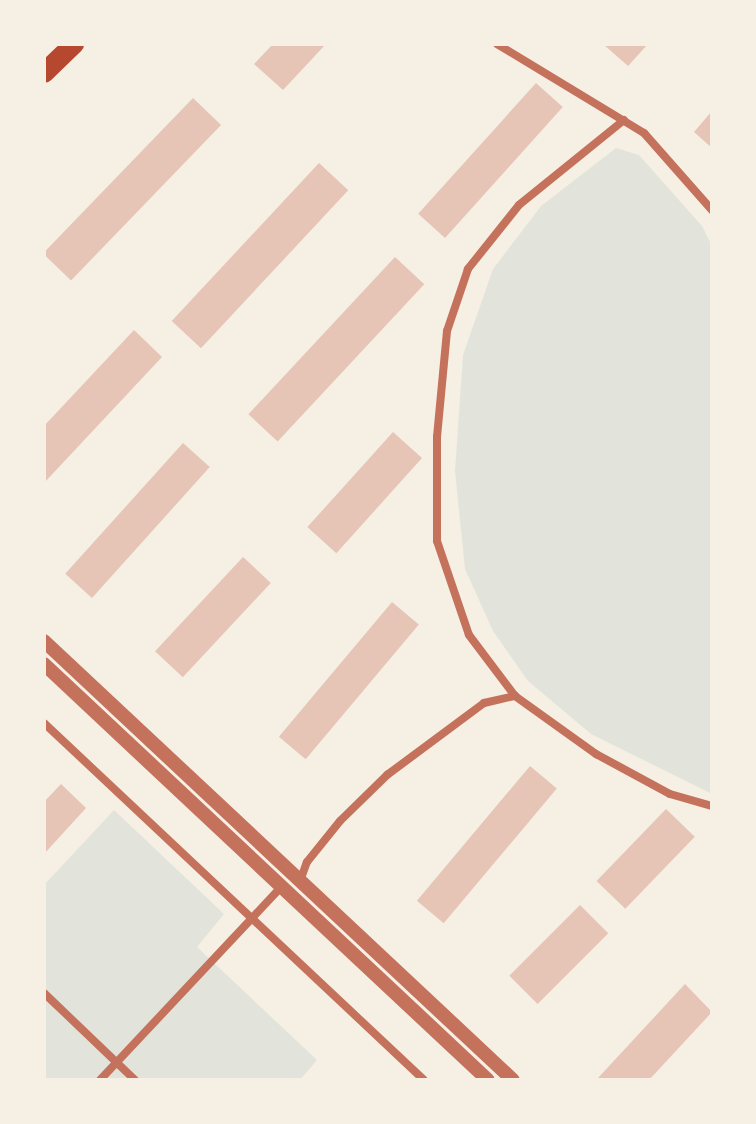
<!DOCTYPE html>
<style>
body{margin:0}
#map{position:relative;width:756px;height:1124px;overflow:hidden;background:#f6efe4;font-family:"Playfair Display",serif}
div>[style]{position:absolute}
.green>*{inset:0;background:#e2e4dc}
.building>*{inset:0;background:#e6c5b7;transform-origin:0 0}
.minor>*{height:8px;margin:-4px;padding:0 4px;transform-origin:4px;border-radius:4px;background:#c5725c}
.tertiary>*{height:14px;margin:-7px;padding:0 7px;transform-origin:7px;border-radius:7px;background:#c5725c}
.trunk>*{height:20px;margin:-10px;padding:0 10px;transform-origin:10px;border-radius:10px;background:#b5482f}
span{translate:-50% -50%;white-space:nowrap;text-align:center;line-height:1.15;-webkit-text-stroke:7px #f6efe4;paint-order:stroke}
.frame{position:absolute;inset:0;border:46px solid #f6efe4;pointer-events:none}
</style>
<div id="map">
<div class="green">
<i style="clip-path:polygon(616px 148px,639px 155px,702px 226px,712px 246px,712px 794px,591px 734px,528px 681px,493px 631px,465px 569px,455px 471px,463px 355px,493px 269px,541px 206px)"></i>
<i style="clip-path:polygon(114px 810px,224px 914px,197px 947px,317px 1060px,300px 1080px,44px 1080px,44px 885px)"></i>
</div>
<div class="building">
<i style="clip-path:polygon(273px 44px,326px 44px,283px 90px,254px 64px)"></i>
<i style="clip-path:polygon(603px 44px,648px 44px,628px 66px)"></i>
<i style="left:536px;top:83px;width:36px;height:176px;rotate:42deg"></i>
<i style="left:193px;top:98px;width:39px;height:216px;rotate:44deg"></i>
<i style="clip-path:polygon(712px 111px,712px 148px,694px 132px)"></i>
<i style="left:319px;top:163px;width:40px;height:216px;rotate:43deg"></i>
<i style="left:395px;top:257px;width:40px;height:215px;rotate:43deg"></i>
<i style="clip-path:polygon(134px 330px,162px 357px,44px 483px,44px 426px)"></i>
<i style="left:393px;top:432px;width:39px;height:128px;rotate:42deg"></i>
<i style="left:183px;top:443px;width:36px;height:176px;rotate:42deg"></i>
<i style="left:243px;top:557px;width:38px;height:129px;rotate:43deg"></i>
<i style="left:392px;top:602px;width:35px;height:176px;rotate:40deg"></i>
<i style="left:530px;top:766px;width:35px;height:176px;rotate:40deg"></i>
<i style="clip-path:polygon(61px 784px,86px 808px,44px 854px,44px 802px)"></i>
<i style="left:666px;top:809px;width:40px;height:100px;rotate:44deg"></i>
<i style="left:580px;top:905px;width:40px;height:100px;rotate:45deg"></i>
<i style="clip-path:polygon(685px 984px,712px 1012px,649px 1080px,600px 1080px,598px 1078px)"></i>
</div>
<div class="minor">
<i style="left:497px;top:44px;width:172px;rotate:31.2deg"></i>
<i style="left:644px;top:133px;width:103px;rotate:48.6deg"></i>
<i style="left:624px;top:120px;width:135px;rotate:141deg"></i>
<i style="left:519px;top:205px;width:82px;rotate:128.6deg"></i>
<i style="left:468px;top:269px;width:65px;rotate:108.7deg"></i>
<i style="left:447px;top:331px;width:106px;rotate:95.4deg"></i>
<i style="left:437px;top:437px;width:104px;rotate:90deg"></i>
<i style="left:437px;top:541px;width:99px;rotate:71.2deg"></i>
<i style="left:469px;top:635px;width:76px;rotate:53deg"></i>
<i style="left:515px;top:696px;width:100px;rotate:35.6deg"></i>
<i style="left:596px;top:754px;width:84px;rotate:28.4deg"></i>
<i style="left:670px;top:794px;width:44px;rotate:15.9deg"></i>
<i style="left:44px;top:723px;width:521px;rotate:43.21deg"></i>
<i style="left:300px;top:881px;width:20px;rotate:-70deg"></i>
<i style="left:307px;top:862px;width:53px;rotate:-51.2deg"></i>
<i style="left:340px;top:821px;width:66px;rotate:-44.4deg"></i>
<i style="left:387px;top:775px;width:121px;rotate:-36.6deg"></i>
<i style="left:484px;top:703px;width:32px;rotate:-13deg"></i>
<i style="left:44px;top:993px;width:126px;rotate:43.7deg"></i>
<i style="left:100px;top:1080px;width:266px;rotate:-46.8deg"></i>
</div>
<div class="tertiary">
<i style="left:44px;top:641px;width:642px;rotate:43.11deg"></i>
<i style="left:44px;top:664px;width:608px;rotate:43.14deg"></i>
</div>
<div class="trunk">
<i style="left:44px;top:73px;width:42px;rotate:-44deg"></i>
</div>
<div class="frame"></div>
</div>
